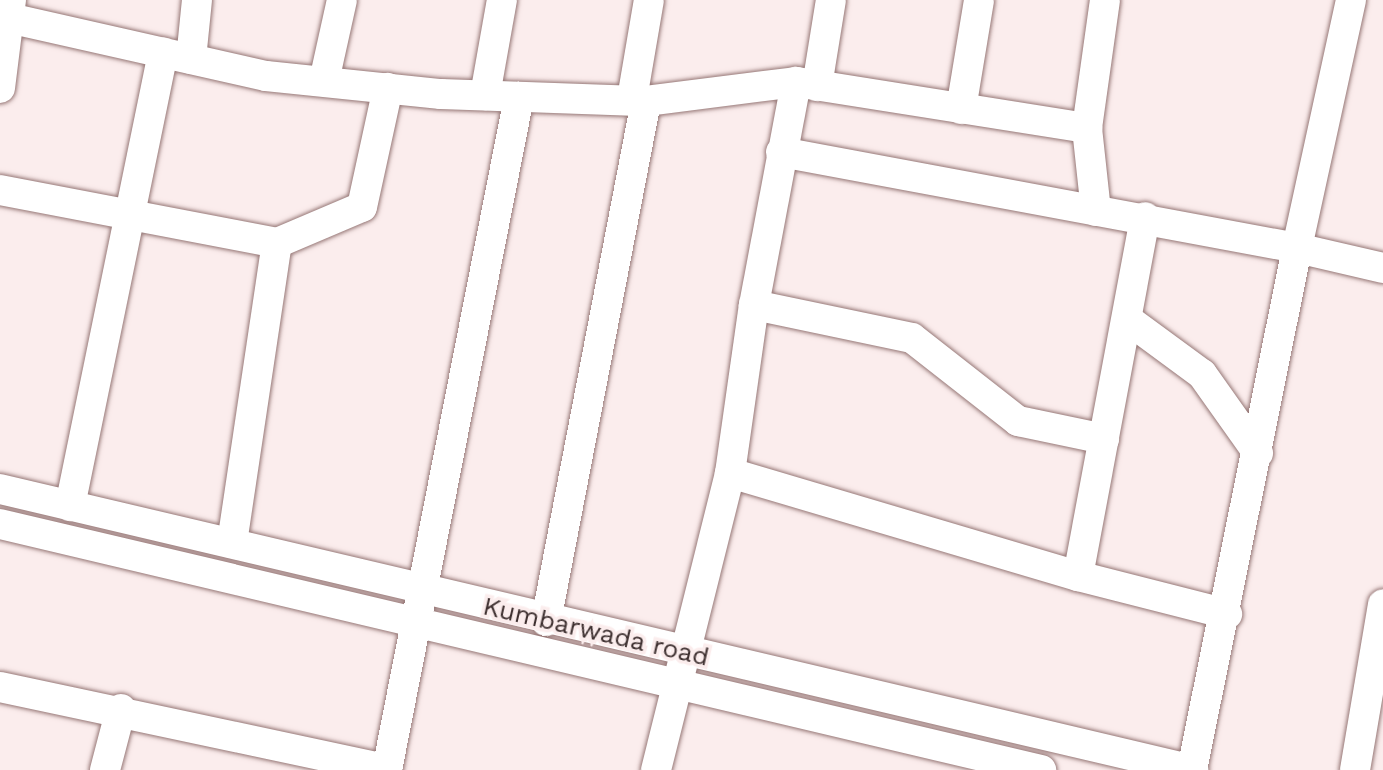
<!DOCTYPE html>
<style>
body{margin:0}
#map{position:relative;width:1383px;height:770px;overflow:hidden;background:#fbeded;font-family:"Work Sans",sans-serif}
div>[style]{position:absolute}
.roads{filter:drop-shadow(0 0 2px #967776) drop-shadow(0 0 2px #967776)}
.minor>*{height:30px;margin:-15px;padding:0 15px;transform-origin:15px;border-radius:15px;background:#fff}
span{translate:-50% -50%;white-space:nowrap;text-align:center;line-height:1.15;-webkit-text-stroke:7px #fbeded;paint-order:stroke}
.street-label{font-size:26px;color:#3e3030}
</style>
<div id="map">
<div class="roads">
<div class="minor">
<i style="left:1351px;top:0;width:254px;rotate:102.3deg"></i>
<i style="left:1297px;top:248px;width:88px;rotate:13.1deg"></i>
<i style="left:0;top:16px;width:273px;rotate:12.7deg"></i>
<i style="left:266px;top:76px;width:176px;rotate:5.9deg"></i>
<i style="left:441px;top:94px;width:205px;rotate:2deg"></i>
<i style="left:646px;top:101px;width:151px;rotate:-7.2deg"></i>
<i style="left:796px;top:82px;width:295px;rotate:9deg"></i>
<i style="left:191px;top:59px;width:59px;rotate:-84.2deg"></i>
<i style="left:324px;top:81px;width:83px;rotate:-77.5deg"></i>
<i style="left:817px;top:86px;width:87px;rotate:-80.8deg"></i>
<i style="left:0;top:88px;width:89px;rotate:-82.9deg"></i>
<i style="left:485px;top:95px;width:97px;rotate:-79.9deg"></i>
<i style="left:632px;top:99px;width:100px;rotate:-80.3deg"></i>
<i style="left:961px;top:109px;width:110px;rotate:-80.6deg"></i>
<i style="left:781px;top:152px;width:525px;rotate:10.54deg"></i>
<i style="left:1297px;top:248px;width:532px;rotate:101.37deg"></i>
<i style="left:0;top:190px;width:282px;rotate:10.8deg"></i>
<i style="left:1096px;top:211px;width:83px;rotate:-96.2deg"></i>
<i style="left:1087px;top:128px;width:129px;rotate:-82deg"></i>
<i style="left:754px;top:305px;width:161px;rotate:11.8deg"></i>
<i style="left:912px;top:338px;width:135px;rotate:38.1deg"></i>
<i style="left:1018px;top:421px;width:88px;rotate:11.8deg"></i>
<i style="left:1127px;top:319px;width:93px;rotate:36.3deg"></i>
<i style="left:1202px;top:374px;width:97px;rotate:54.7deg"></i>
<i style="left:730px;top:473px;width:363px;rotate:16.5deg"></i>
<i style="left:1078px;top:576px;width:154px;rotate:14.3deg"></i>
<i style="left:0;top:489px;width:1226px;rotate:13.25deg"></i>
<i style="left:70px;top:506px;width:463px;rotate:-78.4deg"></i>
<i style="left:0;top:524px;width:1070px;rotate:13.3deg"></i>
<i style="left:232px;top:543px;width:303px;rotate:-81.5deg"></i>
<i style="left:277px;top:243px;width:92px;rotate:-23deg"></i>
<i style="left:362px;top:207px;width:122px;rotate:-77.7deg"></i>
<i style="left:1078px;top:576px;width:365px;rotate:-79.4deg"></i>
<i style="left:546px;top:621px;width:530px;rotate:-79.11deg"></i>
<i style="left:0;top:687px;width:396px;rotate:12deg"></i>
<i style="left:105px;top:770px;width:63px;rotate:-75.3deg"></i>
<i style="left:387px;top:770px;width:686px;rotate:-78.9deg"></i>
<i style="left:656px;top:770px;width:306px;rotate:-76deg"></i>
<i style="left:730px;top:473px;width:170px;rotate:-81.9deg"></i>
<i style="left:754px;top:305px;width:227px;rotate:-79.3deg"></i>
<i style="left:1355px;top:770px;width:168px;rotate:-80.4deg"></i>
</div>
</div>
<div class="street-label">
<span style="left:596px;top:632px;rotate:13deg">Kumbarwada road</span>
</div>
</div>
